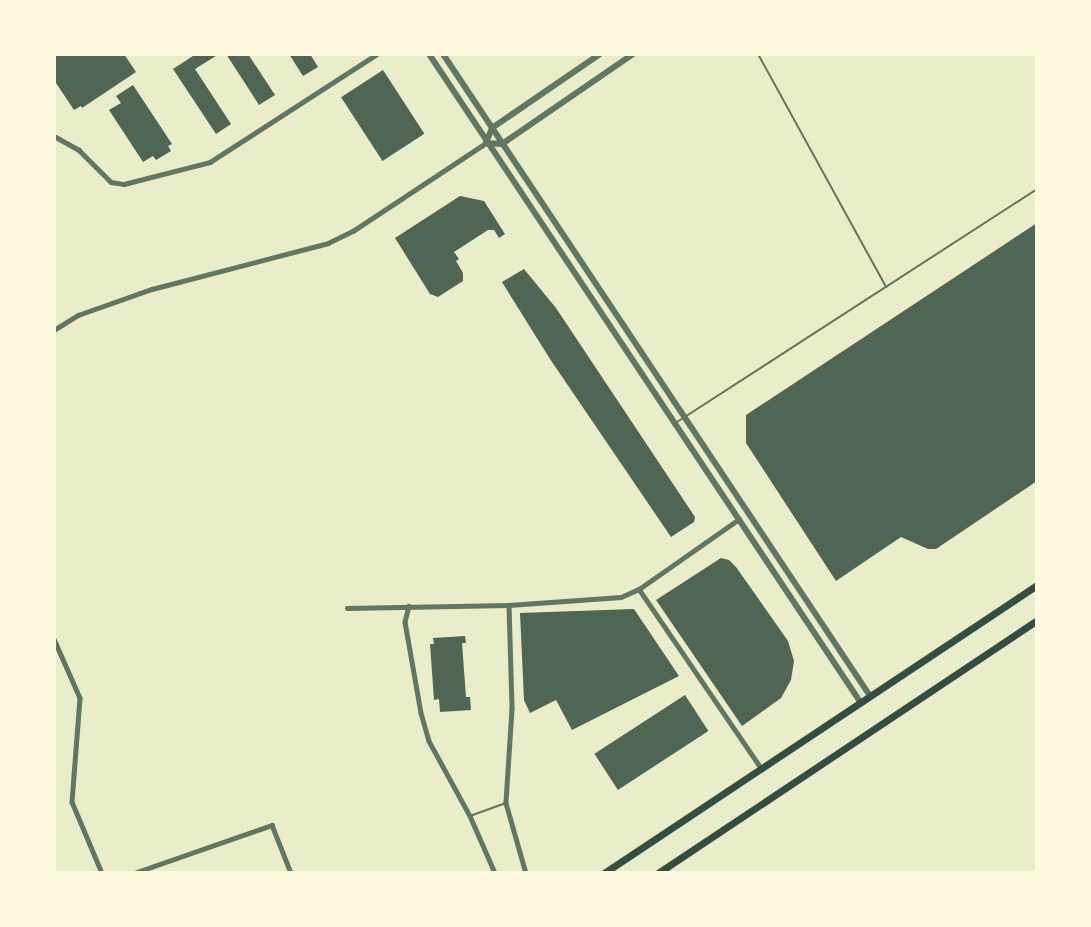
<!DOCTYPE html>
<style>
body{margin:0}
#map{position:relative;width:1091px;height:927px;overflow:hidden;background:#e9edc9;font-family:"Sofia Sans Condensed",sans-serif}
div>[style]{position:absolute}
.building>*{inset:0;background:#4f6655;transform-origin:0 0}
.service>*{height:2px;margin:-1px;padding:0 1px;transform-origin:1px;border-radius:1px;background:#617663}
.minor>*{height:4.5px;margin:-2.25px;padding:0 2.25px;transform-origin:2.25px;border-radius:2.25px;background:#617663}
.tertiary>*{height:6px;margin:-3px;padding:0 3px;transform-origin:3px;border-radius:3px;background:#617663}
.secondary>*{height:7px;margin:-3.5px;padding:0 3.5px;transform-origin:3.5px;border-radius:3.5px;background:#344e41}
span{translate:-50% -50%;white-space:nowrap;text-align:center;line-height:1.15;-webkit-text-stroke:6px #fefae0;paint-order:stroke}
.frame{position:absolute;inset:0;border:56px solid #fefae0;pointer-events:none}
</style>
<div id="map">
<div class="building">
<i style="clip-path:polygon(54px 54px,124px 54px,136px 72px,82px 108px,81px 106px,74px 110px,54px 80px)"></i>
<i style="clip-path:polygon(196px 54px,219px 54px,195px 69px,231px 124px,216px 134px,173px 69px)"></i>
<i style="clip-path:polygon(226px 54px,248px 54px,275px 95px,259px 105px)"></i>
<i style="clip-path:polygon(289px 54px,310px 54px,318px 67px,303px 76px)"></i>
<i style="left:383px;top:70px;width:76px;height:50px;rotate:57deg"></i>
<i style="clip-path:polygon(133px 85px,172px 144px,168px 146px,171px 151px,156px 160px,153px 156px,143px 162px,109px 110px,121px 103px,116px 96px)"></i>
<i style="clip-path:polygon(460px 196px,484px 201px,505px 234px,499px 238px,494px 230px,488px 230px,454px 252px,459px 259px,456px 261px,463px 273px,463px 281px,438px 297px,430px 294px,395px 238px)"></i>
<i style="clip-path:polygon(1037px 223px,1037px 481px,936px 549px,928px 549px,901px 537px,836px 581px,746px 443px,746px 415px)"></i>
<i style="clip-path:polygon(524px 269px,556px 308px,695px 517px,694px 522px,671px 537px,550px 359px,502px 282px)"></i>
<i style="clip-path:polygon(721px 558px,729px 560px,736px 567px,788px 641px,794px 661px,791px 680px,781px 698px,742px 726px,656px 600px)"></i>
<i style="clip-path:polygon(634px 609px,679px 676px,572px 730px,556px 700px,530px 713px,524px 700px,520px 613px)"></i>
<i style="clip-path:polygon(465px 636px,466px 643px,462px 643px,466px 697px,470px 697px,471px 710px,440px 712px,439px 699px,434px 700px,430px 644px,434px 644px,433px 638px)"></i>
<i style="left:685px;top:695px;width:43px;height:108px;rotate:57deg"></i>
</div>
<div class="service">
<i style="left:758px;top:54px;width:266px;rotate:61.2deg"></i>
<i style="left:677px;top:422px;width:429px;rotate:-32.9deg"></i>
<i style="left:470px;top:816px;width:38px;rotate:-20deg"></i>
</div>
<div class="minor">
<i style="left:54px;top:136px;width:29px;rotate:29deg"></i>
<i style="left:79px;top:150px;width:45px;rotate:45deg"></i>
<i style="left:111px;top:182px;width:13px;rotate:9deg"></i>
<i style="left:124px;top:184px;width:89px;rotate:-14.3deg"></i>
<i style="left:210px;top:162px;width:199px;rotate:-32.9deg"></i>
<i style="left:54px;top:330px;width:28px;rotate:-32deg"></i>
<i style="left:78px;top:315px;width:78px;rotate:-19.4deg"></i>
<i style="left:152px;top:289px;width:182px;rotate:-14.6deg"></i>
<i style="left:328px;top:243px;width:28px;rotate:-26deg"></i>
<i style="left:353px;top:231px;width:159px;rotate:-33.5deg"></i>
<i style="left:639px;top:589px;width:218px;rotate:55.7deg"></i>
<i style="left:509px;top:605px;width:104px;rotate:88.3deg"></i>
<i style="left:512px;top:709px;width:94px;rotate:93.7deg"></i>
<i style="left:506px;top:803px;width:73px;rotate:74.1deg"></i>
<i style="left:409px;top:606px;width:16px;rotate:104deg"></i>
<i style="left:405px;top:622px;width:92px;rotate:80deg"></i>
<i style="left:421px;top:713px;width:29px;rotate:74deg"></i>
<i style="left:429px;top:741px;width:85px;rotate:61.3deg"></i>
<i style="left:470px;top:816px;width:62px;rotate:66.3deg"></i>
<i style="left:347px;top:608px;width:162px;rotate:-1.1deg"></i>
<i style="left:509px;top:605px;width:112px;rotate:-4.1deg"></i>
<i style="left:621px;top:597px;width:20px;rotate:-24deg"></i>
<i style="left:639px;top:589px;width:122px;rotate:-35deg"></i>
<i style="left:54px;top:639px;width:64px;rotate:66.2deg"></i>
<i style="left:80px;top:698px;width:104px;rotate:94.4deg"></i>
<i style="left:72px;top:802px;width:77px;rotate:67.1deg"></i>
<i style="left:134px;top:873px;width:146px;rotate:-19.2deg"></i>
<i style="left:272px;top:825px;width:52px;rotate:68.4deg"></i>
</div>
<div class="tertiary">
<i style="left:429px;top:54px;width:780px;rotate:56.35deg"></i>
<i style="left:443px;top:54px;width:771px;rotate:56.37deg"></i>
<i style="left:600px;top:54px;width:131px;rotate:145.6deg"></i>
<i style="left:492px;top:128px;width:16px;rotate:112deg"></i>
<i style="left:486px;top:143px;width:16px;rotate:4deg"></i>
<i style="left:502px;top:144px;width:159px;rotate:-34.5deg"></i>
</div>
<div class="secondary">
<i style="left:604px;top:873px;width:520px;rotate:-33.63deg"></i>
<i style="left:658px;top:873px;width:456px;rotate:-33.7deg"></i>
</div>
<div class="frame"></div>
</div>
